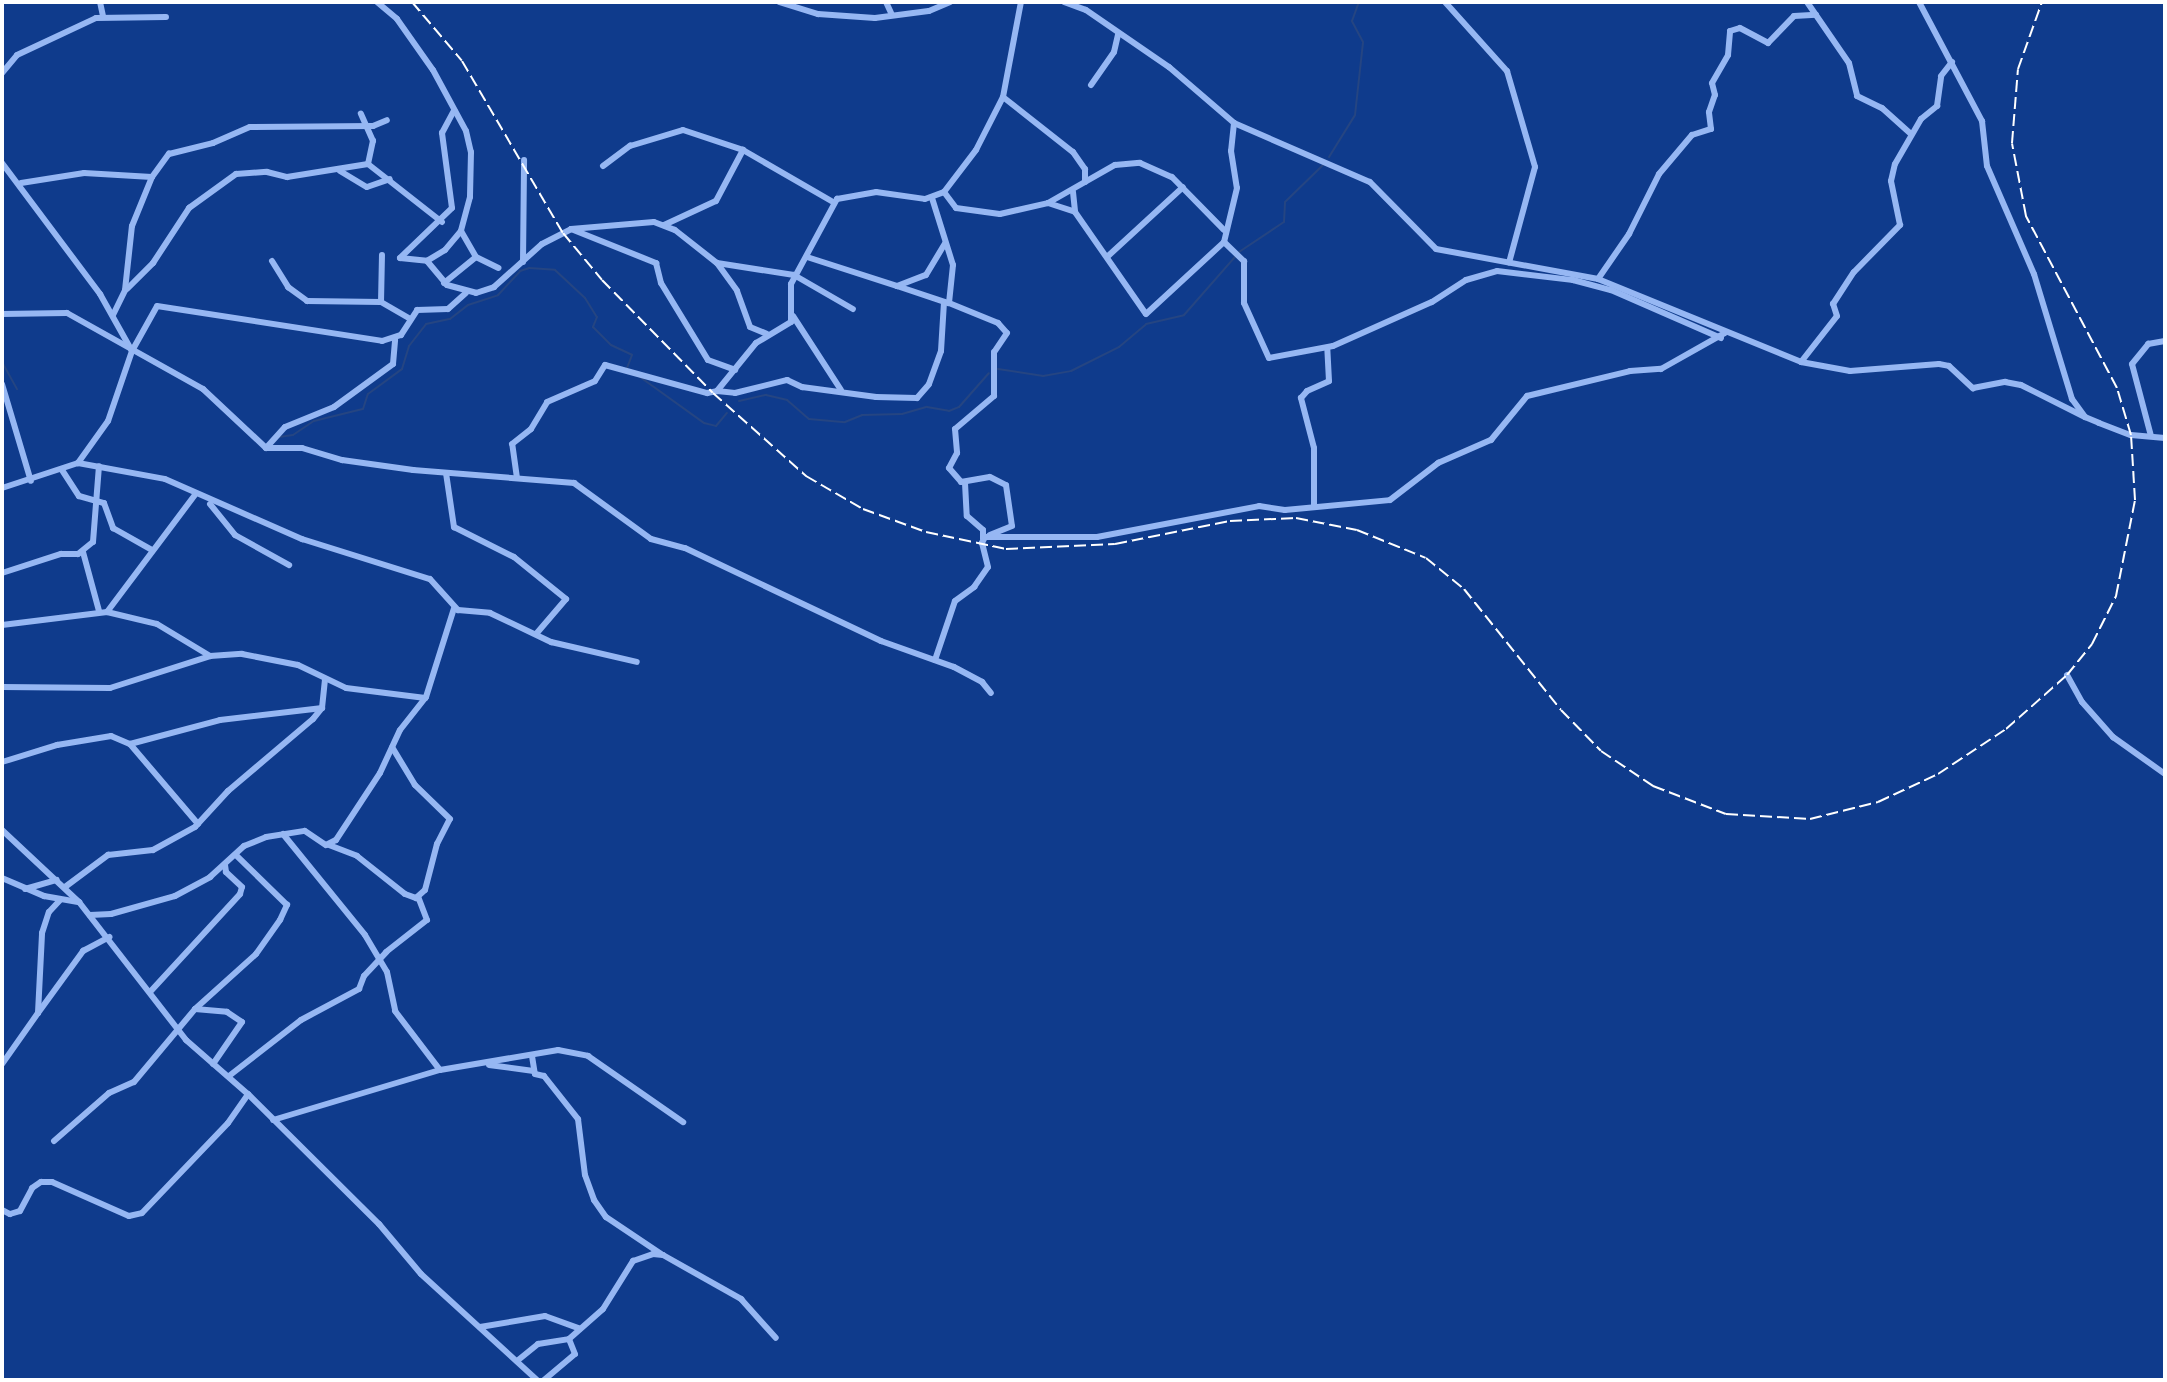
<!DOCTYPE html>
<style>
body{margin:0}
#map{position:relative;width:2167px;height:1382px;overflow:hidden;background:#0f3b8c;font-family:Ubuntu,sans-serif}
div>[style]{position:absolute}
.stream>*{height:2px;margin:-1px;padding:0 1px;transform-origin:1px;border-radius:1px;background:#254582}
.street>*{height:6px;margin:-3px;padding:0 3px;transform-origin:3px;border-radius:3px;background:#96b7f3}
.rail>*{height:2px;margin-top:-1px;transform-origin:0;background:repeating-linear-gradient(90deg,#fff 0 12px,transparent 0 17px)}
span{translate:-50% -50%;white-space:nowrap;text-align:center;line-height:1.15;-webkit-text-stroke:5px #0f3b8c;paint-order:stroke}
.frame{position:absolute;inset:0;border:4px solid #fff;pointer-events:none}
</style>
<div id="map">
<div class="stream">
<i style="left:1329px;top:157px;width:49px;rotate:-58.2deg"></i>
<i style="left:1355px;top:115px;width:73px;rotate:-83.7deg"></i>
<i style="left:1363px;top:42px;width:24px;rotate:-118deg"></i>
<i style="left:1352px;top:21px;width:20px;rotate:-70deg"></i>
<i style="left:1239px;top:252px;width:54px;rotate:-33.7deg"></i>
<i style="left:1284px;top:222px;width:20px;rotate:-87deg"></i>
<i style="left:1285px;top:202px;width:53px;rotate:-44.2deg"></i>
<i style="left:2px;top:362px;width:31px;rotate:61deg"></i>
<i style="left:998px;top:369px;width:46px;rotate:8.8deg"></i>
<i style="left:1043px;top:376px;width:28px;rotate:-10deg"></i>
<i style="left:1071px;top:371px;width:54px;rotate:-26.6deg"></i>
<i style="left:1119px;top:347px;width:35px;rotate:-40deg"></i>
<i style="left:1146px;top:324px;width:39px;rotate:-13deg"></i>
<i style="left:1184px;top:315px;width:77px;rotate:-48.7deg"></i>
<i style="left:640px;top:377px;width:79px;rotate:35.7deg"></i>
<i style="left:704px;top:423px;width:12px;rotate:14deg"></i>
<i style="left:716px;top:426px;width:17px;rotate:-50deg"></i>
<i style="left:739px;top:401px;width:28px;rotate:-13deg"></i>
<i style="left:766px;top:395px;width:22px;rotate:13deg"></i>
<i style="left:787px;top:400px;width:29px;rotate:41deg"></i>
<i style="left:809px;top:419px;width:36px;rotate:5deg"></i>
<i style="left:845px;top:422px;width:18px;rotate:-22deg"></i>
<i style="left:862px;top:415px;width:40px;rotate:-1.4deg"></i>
<i style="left:902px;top:414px;width:26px;rotate:-16deg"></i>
<i style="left:927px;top:407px;width:22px;rotate:10deg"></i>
<i style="left:949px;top:411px;width:11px;rotate:-22deg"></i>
<i style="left:959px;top:407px;width:45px;rotate:-48.6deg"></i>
<i style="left:279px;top:437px;width:14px;rotate:-8deg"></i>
<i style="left:293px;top:435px;width:25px;rotate:-34deg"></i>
<i style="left:314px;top:421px;width:50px;rotate:-13.8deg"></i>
<i style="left:363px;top:409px;width:16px;rotate:-72deg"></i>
<i style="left:368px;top:394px;width:42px;rotate:-36.3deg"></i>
<i style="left:402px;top:369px;width:24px;rotate:-73deg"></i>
<i style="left:409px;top:346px;width:28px;rotate:-52deg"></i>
<i style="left:426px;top:324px;width:25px;rotate:-12deg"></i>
<i style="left:450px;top:319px;width:23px;rotate:-38deg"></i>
<i style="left:468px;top:305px;width:32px;rotate:-18deg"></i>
<i style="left:498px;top:295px;width:33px;rotate:-47deg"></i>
<i style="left:520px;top:271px;width:9px;rotate:-18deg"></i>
<i style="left:529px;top:268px;width:26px;rotate:4deg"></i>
<i style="left:555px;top:270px;width:41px;rotate:43deg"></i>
<i style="left:585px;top:298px;width:22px;rotate:58deg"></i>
<i style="left:597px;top:317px;width:11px;rotate:112deg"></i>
<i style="left:593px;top:327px;width:25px;rotate:45deg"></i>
<i style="left:611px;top:345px;width:23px;rotate:25deg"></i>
<i style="left:632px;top:355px;width:14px;rotate:111deg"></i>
</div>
<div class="street">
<i style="left:100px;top:2px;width:14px;rotate:78deg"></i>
<i style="left:377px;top:2px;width:26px;rotate:40deg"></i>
<i style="left:397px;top:19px;width:62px;rotate:54.8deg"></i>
<i style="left:433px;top:70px;width:69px;rotate:61.6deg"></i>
<i style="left:466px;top:131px;width:22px;rotate:77deg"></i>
<i style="left:471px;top:152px;width:45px;rotate:91.3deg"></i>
<i style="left:470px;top:197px;width:35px;rotate:105deg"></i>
<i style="left:461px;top:231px;width:25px;rotate:130deg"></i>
<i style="left:445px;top:250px;width:21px;rotate:149deg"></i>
<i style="left:779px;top:2px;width:41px;rotate:17.1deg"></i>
<i style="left:818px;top:14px;width:57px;rotate:4deg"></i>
<i style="left:875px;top:18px;width:54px;rotate:-7.4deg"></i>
<i style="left:929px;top:11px;width:23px;rotate:-23deg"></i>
<i style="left:886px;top:2px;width:14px;rotate:65deg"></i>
<i style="left:1064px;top:2px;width:23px;rotate:20deg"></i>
<i style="left:1086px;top:10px;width:101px;rotate:34.5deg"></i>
<i style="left:1169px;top:67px;width:86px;rotate:40.7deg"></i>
<i style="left:1234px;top:123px;width:148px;rotate:23.5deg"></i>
<i style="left:1370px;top:182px;width:94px;rotate:45.4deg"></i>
<i style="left:1436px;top:249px;width:165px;rotate:10.5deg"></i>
<i style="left:1598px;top:279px;width:219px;rotate:22.2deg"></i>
<i style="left:1801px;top:362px;width:50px;rotate:10.4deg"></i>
<i style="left:1850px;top:371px;width:89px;rotate:-4.5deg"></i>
<i style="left:1939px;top:364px;width:10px;rotate:11deg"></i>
<i style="left:1949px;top:366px;width:33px;rotate:43deg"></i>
<i style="left:1973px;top:388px;width:33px;rotate:-11deg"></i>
<i style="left:2005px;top:382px;width:16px;rotate:11deg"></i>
<i style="left:2021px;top:385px;width:72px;rotate:26.6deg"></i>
<i style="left:1445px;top:2px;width:93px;rotate:48.1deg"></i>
<i style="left:1507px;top:71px;width:100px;rotate:73.7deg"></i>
<i style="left:1535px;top:167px;width:99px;rotate:105.2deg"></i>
<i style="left:1807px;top:2px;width:74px;rotate:55.5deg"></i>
<i style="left:1849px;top:63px;width:34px;rotate:76deg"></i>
<i style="left:1857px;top:96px;width:28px;rotate:26deg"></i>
<i style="left:1882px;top:108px;width:39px;rotate:42deg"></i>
<i style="left:1919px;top:2px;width:135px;rotate:62.1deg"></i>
<i style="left:1982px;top:121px;width:45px;rotate:83.7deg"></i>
<i style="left:1987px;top:166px;width:118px;rotate:66.5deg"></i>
<i style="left:2034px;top:274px;width:131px;rotate:73.1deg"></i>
<i style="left:2072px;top:399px;width:22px;rotate:54deg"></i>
<i style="left:2085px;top:417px;width:15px;rotate:23deg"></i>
<i style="left:2099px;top:423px;width:34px;rotate:21deg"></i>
<i style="left:2131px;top:435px;width:34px;rotate:5deg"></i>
<i style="left:2px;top:73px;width:23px;rotate:-50deg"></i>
<i style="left:17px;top:55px;width:87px;rotate:-25.1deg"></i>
<i style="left:96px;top:18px;width:70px;rotate:-0.8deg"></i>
<i style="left:1091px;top:85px;width:40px;rotate:-55.1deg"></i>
<i style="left:1114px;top:52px;width:18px;rotate:-77deg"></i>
<i style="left:1003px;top:97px;width:89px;rotate:38.2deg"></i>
<i style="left:1073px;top:152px;width:21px;rotate:55deg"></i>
<i style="left:1085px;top:169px;width:13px;rotate:90deg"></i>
<i style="left:1234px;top:123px;width:28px;rotate:96deg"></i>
<i style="left:1231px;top:151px;width:37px;rotate:81deg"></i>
<i style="left:1237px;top:188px;width:56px;rotate:103.5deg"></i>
<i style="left:1224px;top:242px;width:28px;rotate:44deg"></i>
<i style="left:1244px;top:261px;width:42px;rotate:90deg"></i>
<i style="left:1244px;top:303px;width:60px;rotate:65.6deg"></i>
<i style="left:1269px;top:358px;width:65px;rotate:-10.6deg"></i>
<i style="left:1333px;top:346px;width:108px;rotate:-24deg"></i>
<i style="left:1432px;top:302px;width:40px;rotate:-32.9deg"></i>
<i style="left:1466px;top:280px;width:32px;rotate:-16deg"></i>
<i style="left:1497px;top:271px;width:77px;rotate:6.8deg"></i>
<i style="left:1573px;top:280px;width:39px;rotate:15deg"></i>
<i style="left:1611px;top:290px;width:120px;rotate:23.6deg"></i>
<i style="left:2px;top:163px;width:164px;rotate:53.2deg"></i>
<i style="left:100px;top:294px;width:65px;rotate:60.7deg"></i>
<i style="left:132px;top:351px;width:74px;rotate:108.9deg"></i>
<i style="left:108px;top:421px;width:52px;rotate:125.5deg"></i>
<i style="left:78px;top:463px;width:80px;rotate:161.8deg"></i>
<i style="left:368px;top:164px;width:94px;rotate:38.1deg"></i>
<i style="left:603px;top:166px;width:34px;rotate:-37deg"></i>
<i style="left:630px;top:146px;width:55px;rotate:-16.8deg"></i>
<i style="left:683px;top:130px;width:63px;rotate:18.4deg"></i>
<i style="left:743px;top:150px;width:104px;rotate:30deg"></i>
<i style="left:340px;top:171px;width:31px;rotate:31deg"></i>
<i style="left:367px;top:187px;width:24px;rotate:-19deg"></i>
<i style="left:21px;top:183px;width:64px;rotate:-9deg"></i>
<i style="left:84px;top:173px;width:68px;rotate:3.4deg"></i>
<i style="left:944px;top:192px;width:20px;rotate:53deg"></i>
<i style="left:956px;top:208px;width:44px;rotate:7.8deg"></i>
<i style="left:1000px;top:214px;width:49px;rotate:-12.9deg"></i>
<i style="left:1048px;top:203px;width:77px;rotate:-29.6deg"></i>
<i style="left:1115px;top:165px;width:25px;rotate:-5deg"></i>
<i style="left:1140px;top:163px;width:35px;rotate:24deg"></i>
<i style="left:1172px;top:177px;width:74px;rotate:45.5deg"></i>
<i style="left:1073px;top:192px;width:20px;rotate:84deg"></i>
<i style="left:1075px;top:212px;width:124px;rotate:55.2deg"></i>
<i style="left:1146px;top:314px;width:106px;rotate:-42.7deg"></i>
<i style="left:932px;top:198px;width:70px;rotate:72.6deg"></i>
<i style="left:953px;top:265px;width:38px;rotate:96deg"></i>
<i style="left:949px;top:303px;width:53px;rotate:22.2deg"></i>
<i style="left:998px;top:323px;width:13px;rotate:48deg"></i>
<i style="left:1007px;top:333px;width:23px;rotate:124deg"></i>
<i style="left:994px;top:352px;width:44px;rotate:90deg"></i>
<i style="left:994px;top:396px;width:51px;rotate:139.8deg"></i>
<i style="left:955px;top:429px;width:24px;rotate:85deg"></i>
<i style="left:957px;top:453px;width:17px;rotate:118deg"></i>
<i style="left:949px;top:468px;width:18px;rotate:49deg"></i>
<i style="left:961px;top:482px;width:29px;rotate:-10deg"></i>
<i style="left:990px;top:477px;width:18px;rotate:27deg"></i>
<i style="left:1006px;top:485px;width:41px;rotate:81.7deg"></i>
<i style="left:1012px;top:526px;width:24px;rotate:158deg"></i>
<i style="left:1048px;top:203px;width:28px;rotate:18deg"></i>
<i style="left:664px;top:225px;width:57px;rotate:-24.8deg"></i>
<i style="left:716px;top:201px;width:58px;rotate:-62.1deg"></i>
<i style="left:571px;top:229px;width:92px;rotate:21.8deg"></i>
<i style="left:656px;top:263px;width:21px;rotate:76deg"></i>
<i style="left:661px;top:283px;width:90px;rotate:58.6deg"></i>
<i style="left:708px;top:360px;width:29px;rotate:20deg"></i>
<i style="left:461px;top:231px;width:30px;rotate:60deg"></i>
<i style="left:476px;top:257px;width:25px;rotate:26deg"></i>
<i style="left:807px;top:257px;width:95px;rotate:17.9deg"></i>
<i style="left:897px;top:286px;width:31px;rotate:-21deg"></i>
<i style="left:926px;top:275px;width:37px;rotate:-59deg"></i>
<i style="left:1107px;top:257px;width:103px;rotate:-42.6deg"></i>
<i style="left:400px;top:258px;width:27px;rotate:6deg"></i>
<i style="left:427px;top:261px;width:31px;rotate:50deg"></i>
<i style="left:447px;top:285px;width:30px;rotate:15deg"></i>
<i style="left:476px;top:293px;width:19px;rotate:-18deg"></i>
<i style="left:494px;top:287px;width:64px;rotate:-41.9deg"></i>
<i style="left:542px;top:244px;width:33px;rotate:-27deg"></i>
<i style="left:571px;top:229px;width:83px;rotate:-4.8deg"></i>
<i style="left:654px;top:222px;width:22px;rotate:21deg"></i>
<i style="left:675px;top:230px;width:53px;rotate:38.2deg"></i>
<i style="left:717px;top:263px;width:34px;rotate:54deg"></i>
<i style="left:737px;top:291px;width:38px;rotate:70deg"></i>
<i style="left:750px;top:327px;width:18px;rotate:22deg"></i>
<i style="left:400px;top:258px;width:72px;rotate:-43.9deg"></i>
<i style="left:452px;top:208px;width:76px;rotate:-97.6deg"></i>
<i style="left:442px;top:133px;width:26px;rotate:-62deg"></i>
<i style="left:272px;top:261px;width:31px;rotate:58deg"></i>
<i style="left:288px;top:287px;width:24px;rotate:36deg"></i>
<i style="left:307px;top:301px;width:74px;rotate:0.8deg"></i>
<i style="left:381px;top:302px;width:34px;rotate:30deg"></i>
<i style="left:523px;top:262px;width:102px;rotate:-89.4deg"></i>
<i style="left:717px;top:263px;width:78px;rotate:8.9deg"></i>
<i style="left:794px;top:275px;width:68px;rotate:30deg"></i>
<i style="left:1598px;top:279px;width:55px;rotate:-55.4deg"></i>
<i style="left:1629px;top:234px;width:67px;rotate:-63.4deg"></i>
<i style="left:1659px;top:174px;width:51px;rotate:-49.8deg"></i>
<i style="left:1692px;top:135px;width:20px;rotate:-18deg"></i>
<i style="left:1711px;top:129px;width:17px;rotate:-97deg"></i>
<i style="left:1709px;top:112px;width:18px;rotate:-71deg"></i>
<i style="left:1715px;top:95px;width:12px;rotate:-104deg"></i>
<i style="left:1712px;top:83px;width:32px;rotate:-60deg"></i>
<i style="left:1728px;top:55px;width:24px;rotate:-85deg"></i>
<i style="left:1730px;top:31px;width:10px;rotate:-17deg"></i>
<i style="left:1740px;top:28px;width:32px;rotate:28deg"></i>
<i style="left:1768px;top:43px;width:37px;rotate:-46deg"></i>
<i style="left:1794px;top:16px;width:22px;rotate:-3deg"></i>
<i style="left:444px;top:283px;width:41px;rotate:-39.1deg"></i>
<i style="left:897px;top:286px;width:54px;rotate:18.4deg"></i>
<i style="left:127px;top:289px;width:37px;rotate:-45deg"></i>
<i style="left:153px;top:263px;width:66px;rotate:-56.8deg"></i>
<i style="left:189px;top:208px;width:58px;rotate:-35.9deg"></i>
<i style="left:236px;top:174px;width:31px;rotate:-4deg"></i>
<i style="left:267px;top:172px;width:21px;rotate:14deg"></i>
<i style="left:287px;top:177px;width:82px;rotate:-9.1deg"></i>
<i style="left:368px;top:164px;width:24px;rotate:-78deg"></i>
<i style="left:373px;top:141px;width:30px;rotate:-114deg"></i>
<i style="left:381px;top:302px;width:47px;rotate:-88.8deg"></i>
<i style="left:2px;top:314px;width:65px;rotate:-0.9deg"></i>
<i style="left:67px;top:313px;width:156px;rotate:29.2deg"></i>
<i style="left:203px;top:389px;width:86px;rotate:43.1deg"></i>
<i style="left:266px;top:448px;width:36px"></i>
<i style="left:302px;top:448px;width:42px;rotate:16.7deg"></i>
<i style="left:342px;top:460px;width:72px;rotate:8deg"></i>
<i style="left:413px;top:470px;width:162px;rotate:4.6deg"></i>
<i style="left:574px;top:483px;width:95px;rotate:36deg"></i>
<i style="left:651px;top:539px;width:35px;rotate:15deg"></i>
<i style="left:685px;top:548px;width:217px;rotate:25.4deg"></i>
<i style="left:881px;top:641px;width:77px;rotate:19.6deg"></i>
<i style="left:954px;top:667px;width:32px;rotate:28deg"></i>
<i style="left:982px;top:682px;width:14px;rotate:51deg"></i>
<i style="left:113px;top:315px;width:28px;rotate:-64deg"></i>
<i style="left:125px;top:290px;width:64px;rotate:-83.8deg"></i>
<i style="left:132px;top:226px;width:53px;rotate:-67.8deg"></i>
<i style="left:152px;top:177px;width:29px;rotate:-54deg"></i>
<i style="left:169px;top:154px;width:45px;rotate:-14deg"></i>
<i style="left:213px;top:143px;width:40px;rotate:-23.4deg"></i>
<i style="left:250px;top:127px;width:123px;rotate:-0.5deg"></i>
<i style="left:373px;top:126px;width:15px;rotate:-23deg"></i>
<i style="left:793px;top:316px;width:88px;rotate:57deg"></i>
<i style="left:132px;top:351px;width:51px;rotate:-60.9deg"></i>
<i style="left:157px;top:306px;width:228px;rotate:8.8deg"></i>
<i style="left:382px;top:341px;width:20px;rotate:-18deg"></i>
<i style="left:401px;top:335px;width:30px;rotate:-57deg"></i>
<i style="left:417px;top:310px;width:31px;rotate:-2deg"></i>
<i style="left:448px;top:309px;width:24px;rotate:-42deg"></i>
<i style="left:1801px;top:362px;width:58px;rotate:-52deg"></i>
<i style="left:1837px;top:316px;width:13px;rotate:-108deg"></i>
<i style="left:1833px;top:304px;width:38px;rotate:-57deg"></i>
<i style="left:1854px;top:272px;width:66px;rotate:-45.6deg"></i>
<i style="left:1900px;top:225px;width:45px;rotate:-101.6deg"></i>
<i style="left:1891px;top:181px;width:17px;rotate:-77deg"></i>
<i style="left:1895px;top:164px;width:52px;rotate:-60deg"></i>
<i style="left:1921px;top:119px;width:21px;rotate:-39deg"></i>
<i style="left:1937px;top:106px;width:30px;rotate:-82deg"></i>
<i style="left:1941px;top:76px;width:18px;rotate:-52deg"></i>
<i style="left:2px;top:384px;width:101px;rotate:73.4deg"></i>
<i style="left:717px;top:391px;width:18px;rotate:6deg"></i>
<i style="left:735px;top:393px;width:54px;rotate:-14deg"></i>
<i style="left:787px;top:380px;width:17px;rotate:25deg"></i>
<i style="left:802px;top:387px;width:75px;rotate:7.7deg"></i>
<i style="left:876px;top:397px;width:41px;rotate:1.4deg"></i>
<i style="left:917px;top:398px;width:18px;rotate:-49deg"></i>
<i style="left:929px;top:384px;width:35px;rotate:-70deg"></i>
<i style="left:941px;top:351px;width:49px;rotate:-86.5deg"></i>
<i style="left:2151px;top:436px;width:74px;rotate:-104.8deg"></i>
<i style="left:2132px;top:364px;width:26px;rotate:-51deg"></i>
<i style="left:2148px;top:344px;width:17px;rotate:-10deg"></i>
<i style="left:266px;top:448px;width:28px;rotate:-48deg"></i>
<i style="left:285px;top:427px;width:53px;rotate:-22.2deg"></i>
<i style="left:334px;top:407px;width:73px;rotate:-36.1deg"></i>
<i style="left:393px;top:364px;width:24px;rotate:-85deg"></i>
<i style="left:78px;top:463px;width:88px;rotate:10.4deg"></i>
<i style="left:165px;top:479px;width:150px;rotate:23.7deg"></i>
<i style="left:302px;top:539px;width:134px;rotate:17.4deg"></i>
<i style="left:430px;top:579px;width:42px;rotate:47.9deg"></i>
<i style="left:458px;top:610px;width:32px;rotate:5deg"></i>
<i style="left:490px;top:613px;width:68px;rotate:25.4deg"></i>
<i style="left:551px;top:642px;width:88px;rotate:13.1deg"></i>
<i style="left:62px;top:470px;width:31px;rotate:57deg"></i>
<i style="left:79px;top:496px;width:26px;rotate:16deg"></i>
<i style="left:104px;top:503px;width:27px;rotate:70deg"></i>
<i style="left:113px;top:528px;width:45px;rotate:29.4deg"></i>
<i style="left:446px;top:473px;width:55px;rotate:81.6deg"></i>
<i style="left:454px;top:527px;width:67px;rotate:26.6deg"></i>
<i style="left:514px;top:557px;width:67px;rotate:38.9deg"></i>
<i style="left:566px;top:599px;width:46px;rotate:130.6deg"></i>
<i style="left:517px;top:478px;width:34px;rotate:-98deg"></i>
<i style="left:512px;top:444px;width:24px;rotate:-38deg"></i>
<i style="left:531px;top:429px;width:31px;rotate:-59deg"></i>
<i style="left:547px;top:402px;width:52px;rotate:-23.6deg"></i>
<i style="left:595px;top:381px;width:19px;rotate:-58deg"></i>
<i style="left:605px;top:365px;width:106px;rotate:15.4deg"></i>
<i style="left:707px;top:393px;width:10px;rotate:-11deg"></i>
<i style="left:717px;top:391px;width:62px;rotate:-50.9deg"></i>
<i style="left:756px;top:343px;width:41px;rotate:-31deg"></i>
<i style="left:791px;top:322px;width:38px;rotate:-90deg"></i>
<i style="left:791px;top:284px;width:97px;rotate:-61.6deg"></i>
<i style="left:837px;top:199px;width:40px;rotate:-10deg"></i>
<i style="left:876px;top:192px;width:49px;rotate:8.1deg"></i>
<i style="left:925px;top:199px;width:20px;rotate:-20deg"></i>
<i style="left:944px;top:192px;width:53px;rotate:-52.7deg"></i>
<i style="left:976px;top:150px;width:59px;rotate:-63deg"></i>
<i style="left:1003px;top:97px;width:97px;rotate:-79.3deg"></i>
<i style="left:965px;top:483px;width:33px;rotate:87deg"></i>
<i style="left:967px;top:516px;width:21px;rotate:41deg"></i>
<i style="left:983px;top:530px;width:9px;rotate:90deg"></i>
<i style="left:210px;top:504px;width:40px;rotate:51deg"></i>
<i style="left:235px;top:535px;width:62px;rotate:29.1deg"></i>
<i style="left:1314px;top:505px;width:57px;rotate:-90deg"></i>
<i style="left:1314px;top:448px;width:52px;rotate:-104.6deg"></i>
<i style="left:1301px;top:398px;width:9px;rotate:-49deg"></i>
<i style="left:1307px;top:391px;width:24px;rotate:-24deg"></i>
<i style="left:1329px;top:381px;width:33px;rotate:-93deg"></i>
<i style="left:83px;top:552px;width:61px;rotate:74.8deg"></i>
<i style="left:2px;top:573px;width:62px;rotate:-17.9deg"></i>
<i style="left:61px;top:554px;width:17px"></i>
<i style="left:78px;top:554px;width:19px;rotate:-39deg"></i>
<i style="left:93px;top:542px;width:76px;rotate:-85.5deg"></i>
<i style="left:107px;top:612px;width:146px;rotate:-53.1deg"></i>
<i style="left:2px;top:625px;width:106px;rotate:-7.1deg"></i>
<i style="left:107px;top:612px;width:51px;rotate:13.5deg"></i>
<i style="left:157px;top:624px;width:62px;rotate:31.1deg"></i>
<i style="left:935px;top:660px;width:62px;rotate:-71.3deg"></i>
<i style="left:955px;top:601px;width:24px;rotate:-36deg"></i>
<i style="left:974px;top:587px;width:24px;rotate:-55deg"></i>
<i style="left:988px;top:567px;width:25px;rotate:-104deg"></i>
<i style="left:982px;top:543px;width:7px;rotate:-63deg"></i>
<i style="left:985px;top:537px;width:112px"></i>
<i style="left:1097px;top:537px;width:165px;rotate:-10.8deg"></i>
<i style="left:1259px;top:506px;width:26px;rotate:9deg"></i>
<i style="left:1285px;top:510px;width:105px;rotate:-5.4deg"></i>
<i style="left:1390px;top:500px;width:61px;rotate:-37.6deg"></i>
<i style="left:1438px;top:463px;width:58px;rotate:-23.5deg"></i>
<i style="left:1491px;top:440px;width:57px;rotate:-50.7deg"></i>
<i style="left:1527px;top:396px;width:106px;rotate:-13.6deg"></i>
<i style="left:1630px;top:371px;width:31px;rotate:-4deg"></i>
<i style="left:1661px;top:369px;width:73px;rotate:-29.4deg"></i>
<i style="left:2067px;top:675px;width:31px;rotate:61deg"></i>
<i style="left:2082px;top:702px;width:47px;rotate:48.5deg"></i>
<i style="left:2113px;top:737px;width:64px;rotate:35.4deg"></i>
<i style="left:2px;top:687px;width:108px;rotate:0.5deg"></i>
<i style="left:110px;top:688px;width:105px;rotate:-17.7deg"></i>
<i style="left:210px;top:656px;width:32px;rotate:-4deg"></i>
<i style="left:242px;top:654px;width:57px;rotate:11.1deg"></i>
<i style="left:298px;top:665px;width:53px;rotate:25.6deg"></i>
<i style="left:346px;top:688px;width:80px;rotate:7.2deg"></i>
<i style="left:130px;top:744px;width:105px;rotate:49.6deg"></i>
<i style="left:2px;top:762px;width:58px;rotate:-17.2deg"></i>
<i style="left:57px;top:745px;width:55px;rotate:-9.5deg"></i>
<i style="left:111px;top:736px;width:21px;rotate:23deg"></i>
<i style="left:130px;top:744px;width:93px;rotate:-14.9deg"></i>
<i style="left:220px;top:720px;width:103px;rotate:-6.7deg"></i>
<i style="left:2px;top:830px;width:105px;rotate:43.1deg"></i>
<i style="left:79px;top:902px;width:175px;rotate:52.2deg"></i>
<i style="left:186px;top:1040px;width:82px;rotate:41.1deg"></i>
<i style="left:248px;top:1094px;width:185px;rotate:44.8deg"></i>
<i style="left:379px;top:1224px;width:65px;rotate:50deg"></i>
<i style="left:421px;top:1274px;width:157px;rotate:42.4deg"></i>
<i style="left:283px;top:834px;width:130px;rotate:50.9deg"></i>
<i style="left:365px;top:935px;width:43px;rotate:59.3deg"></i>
<i style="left:387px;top:972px;width:40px;rotate:78deg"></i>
<i style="left:395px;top:1011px;width:74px;rotate:52.7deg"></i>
<i style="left:329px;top:845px;width:30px;rotate:21deg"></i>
<i style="left:357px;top:856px;width:61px;rotate:38.4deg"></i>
<i style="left:405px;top:894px;width:12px;rotate:20deg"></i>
<i style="left:416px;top:898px;width:12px;rotate:-42deg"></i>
<i style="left:425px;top:890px;width:48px;rotate:-75.4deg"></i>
<i style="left:437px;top:844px;width:28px;rotate:-63deg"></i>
<i style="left:450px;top:819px;width:49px;rotate:-135.8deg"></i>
<i style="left:415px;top:785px;width:44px;rotate:-121.2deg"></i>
<i style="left:2px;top:878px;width:46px;rotate:23.2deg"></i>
<i style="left:44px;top:896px;width:36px;rotate:10deg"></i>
<i style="left:65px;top:887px;width:54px;rotate:-36.7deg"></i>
<i style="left:108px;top:855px;width:45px;rotate:-6.3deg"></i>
<i style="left:153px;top:850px;width:48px;rotate:-28.7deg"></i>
<i style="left:195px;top:827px;width:49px;rotate:-47.5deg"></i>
<i style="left:228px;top:791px;width:111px;rotate:-40.3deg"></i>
<i style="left:313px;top:719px;width:14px;rotate:-51deg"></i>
<i style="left:322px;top:708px;width:29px;rotate:-84deg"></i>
<i style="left:25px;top:889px;width:33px;rotate:-16deg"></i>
<i style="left:90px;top:915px;width:21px;rotate:-3deg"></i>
<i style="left:111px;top:914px;width:66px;rotate:-15.7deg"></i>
<i style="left:175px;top:896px;width:40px;rotate:-28deg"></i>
<i style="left:210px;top:877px;width:46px;rotate:-42.4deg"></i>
<i style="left:244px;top:846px;width:24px;rotate:-22deg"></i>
<i style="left:266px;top:837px;width:39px;rotate:-9deg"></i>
<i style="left:305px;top:831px;width:25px;rotate:34deg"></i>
<i style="left:326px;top:845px;width:11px;rotate:-27deg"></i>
<i style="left:336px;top:840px;width:80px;rotate:-56.7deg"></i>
<i style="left:380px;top:773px;width:47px;rotate:-65.1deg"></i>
<i style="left:400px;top:730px;width:42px;rotate:-51.8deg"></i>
<i style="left:426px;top:697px;width:93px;rotate:-72.5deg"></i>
<i style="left:150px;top:992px;width:133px;rotate:-47.4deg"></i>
<i style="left:240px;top:894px;width:7px;rotate:-74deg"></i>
<i style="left:242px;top:887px;width:22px;rotate:-137deg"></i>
<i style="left:226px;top:872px;width:7px;rotate:-98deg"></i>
<i style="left:195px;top:1009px;width:32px;rotate:5deg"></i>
<i style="left:227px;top:1012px;width:18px;rotate:34deg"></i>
<i style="left:242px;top:1022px;width:51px;rotate:124.6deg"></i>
<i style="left:38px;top:1013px;width:77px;rotate:-54deg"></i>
<i style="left:83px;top:951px;width:30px;rotate:-28deg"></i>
<i style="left:532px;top:1056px;width:18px;rotate:81deg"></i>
<i style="left:535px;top:1074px;width:9px;rotate:13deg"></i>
<i style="left:544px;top:1076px;width:55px;rotate:51.7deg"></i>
<i style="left:578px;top:1119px;width:56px;rotate:82.9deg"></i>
<i style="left:585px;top:1175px;width:27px;rotate:70deg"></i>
<i style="left:594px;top:1200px;width:21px;rotate:55deg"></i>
<i style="left:606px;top:1217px;width:66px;rotate:33.9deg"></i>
<i style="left:2px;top:1064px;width:62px;rotate:-54.8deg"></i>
<i style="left:38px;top:1013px;width:80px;rotate:-87.1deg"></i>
<i style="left:42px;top:933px;width:22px;rotate:-72deg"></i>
<i style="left:49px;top:912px;width:16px;rotate:-47deg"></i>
<i style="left:489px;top:1065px;width:45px;rotate:7.6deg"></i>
<i style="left:229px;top:1076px;width:91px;rotate:-37.9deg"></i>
<i style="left:301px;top:1020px;width:66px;rotate:-28.1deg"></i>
<i style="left:359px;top:989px;width:14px;rotate:-69deg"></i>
<i style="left:364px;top:976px;width:33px;rotate:-47deg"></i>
<i style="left:386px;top:952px;width:52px;rotate:-38deg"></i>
<i style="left:427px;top:920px;width:25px;rotate:-111deg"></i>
<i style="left:273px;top:1120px;width:174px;rotate:-16.7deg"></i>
<i style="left:440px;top:1070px;width:120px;rotate:-9.6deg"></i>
<i style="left:558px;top:1050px;width:31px;rotate:11deg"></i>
<i style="left:588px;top:1056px;width:116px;rotate:34.8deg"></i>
<i style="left:54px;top:1141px;width:73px;rotate:-41.1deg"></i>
<i style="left:109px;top:1093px;width:27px;rotate:-24deg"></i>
<i style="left:134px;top:1082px;width:95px;rotate:-50.1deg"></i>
<i style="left:195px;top:1009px;width:82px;rotate:-42deg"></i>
<i style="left:256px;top:954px;width:42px;rotate:-54.8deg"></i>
<i style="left:280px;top:920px;width:17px;rotate:-65deg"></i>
<i style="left:287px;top:905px;width:71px;rotate:-135.6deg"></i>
<i style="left:2px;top:1210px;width:9px;rotate:27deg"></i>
<i style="left:10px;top:1214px;width:10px;rotate:-17deg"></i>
<i style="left:20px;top:1211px;width:26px;rotate:-62deg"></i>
<i style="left:32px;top:1188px;width:11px;rotate:-34deg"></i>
<i style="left:41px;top:1182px;width:11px"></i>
<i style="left:52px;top:1182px;width:84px;rotate:23.8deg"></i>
<i style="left:129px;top:1216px;width:13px;rotate:-13deg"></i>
<i style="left:142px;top:1213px;width:124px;rotate:-46.3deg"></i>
<i style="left:228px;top:1123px;width:35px;rotate:-55deg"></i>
<i style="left:480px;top:1327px;width:66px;rotate:-9.6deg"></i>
<i style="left:545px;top:1316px;width:37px;rotate:20deg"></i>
<i style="left:517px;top:1361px;width:27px;rotate:-39deg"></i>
<i style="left:538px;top:1344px;width:31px;rotate:-9deg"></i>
<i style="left:569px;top:1339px;width:45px;rotate:-41.4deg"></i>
<i style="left:603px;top:1309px;width:57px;rotate:-58deg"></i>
<i style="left:633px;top:1261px;width:21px;rotate:-19deg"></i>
<i style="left:653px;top:1254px;width:10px;rotate:6deg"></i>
<i style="left:663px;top:1255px;width:90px;rotate:29.4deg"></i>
<i style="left:741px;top:1299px;width:52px;rotate:48.1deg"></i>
<i style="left:544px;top:1380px;width:40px;rotate:-40deg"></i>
<i style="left:575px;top:1354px;width:16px;rotate:-112deg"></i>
</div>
<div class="rail">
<i style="left:412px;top:2px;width:77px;rotate:49.7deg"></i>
<i style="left:462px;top:61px;width:199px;rotate:59.6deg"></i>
<i style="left:563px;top:233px;width:61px;rotate:50.3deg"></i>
<i style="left:602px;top:280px;width:158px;rotate:45.5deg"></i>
<i style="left:713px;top:393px;width:125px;rotate:41.7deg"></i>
<i style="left:806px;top:476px;width:66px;rotate:30.1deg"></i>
<i style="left:863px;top:509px;width:67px;rotate:20.1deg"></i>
<i style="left:926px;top:532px;width:82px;rotate:12deg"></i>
<i style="left:1006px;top:549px;width:109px;rotate:-2.6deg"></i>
<i style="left:1115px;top:544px;width:117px;rotate:-11.3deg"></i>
<i style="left:1230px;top:521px;width:66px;rotate:-2.6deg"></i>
<i style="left:1296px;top:518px;width:62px;rotate:11.1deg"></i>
<i style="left:1357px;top:530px;width:74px;rotate:22.1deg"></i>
<i style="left:1426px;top:558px;width:49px;rotate:39.2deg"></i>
<i style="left:1464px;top:589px;width:155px;rotate:51.3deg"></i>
<i style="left:1561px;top:710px;width:57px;rotate:45.7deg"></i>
<i style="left:1601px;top:751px;width:63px;rotate:33.9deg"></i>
<i style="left:1653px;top:786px;width:78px;rotate:21deg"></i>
<i style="left:1726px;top:814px;width:84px;rotate:3.4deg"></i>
<i style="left:1810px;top:819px;width:70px;rotate:-14deg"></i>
<i style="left:1878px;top:802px;width:66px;rotate:-25deg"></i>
<i style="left:1938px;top:774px;width:82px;rotate:-33.5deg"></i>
<i style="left:2006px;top:729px;width:81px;rotate:-41.5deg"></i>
<i style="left:2067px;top:675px;width:40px;rotate:-51deg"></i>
<i style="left:2092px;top:644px;width:54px;rotate:-63.4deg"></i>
<i style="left:2116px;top:596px;width:98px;rotate:-78.8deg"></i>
<i style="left:2135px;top:500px;width:65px;rotate:-93.5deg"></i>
<i style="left:2131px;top:435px;width:49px;rotate:-106.6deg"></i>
<i style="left:2117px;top:388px;width:195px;rotate:-117.9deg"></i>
<i style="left:2026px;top:216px;width:74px;rotate:-100.9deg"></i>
<i style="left:2012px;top:143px;width:74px;rotate:-85.4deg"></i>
<i style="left:2018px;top:69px;width:71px;rotate:-70.3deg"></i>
</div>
<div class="frame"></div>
</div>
